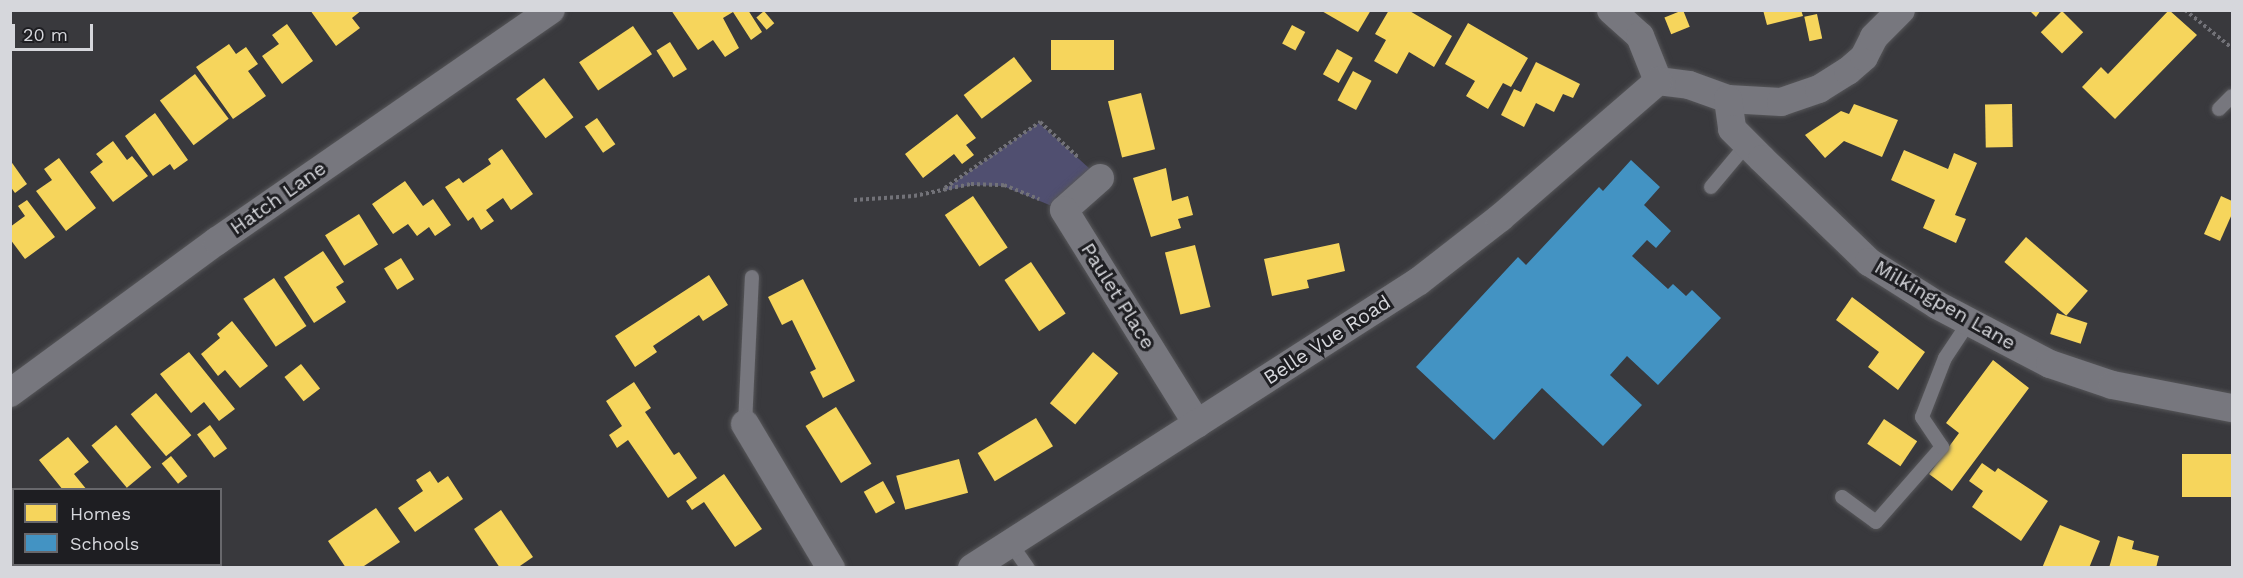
<!DOCTYPE html>
<style>
body{margin:0}
#map{position:relative;width:2243px;height:578px;overflow:hidden;background:#39393d;font-family:"Work Sans",sans-serif}
div>[style]{position:absolute}
.green>*{inset:0;background:#504f70}
.homes>*{inset:0;background:#f6d55c;transform-origin:0 0}
.schools>*{inset:0;background:#4393c3}
.path>*{height:4px;margin-top:-2px;transform-origin:0;background:repeating-linear-gradient(90deg,#727278 0 3px,transparent 0 6px)}
.roads{filter:drop-shadow(0 0 2px #565659) drop-shadow(0 0 2px #565659)}
.service>*{height:14px;margin:-7px;padding:0 7px;transform-origin:7px;border-radius:7px;background:#77777e}
.minor>*{height:28px;margin:-14px;padding:0 14px;transform-origin:14px;border-radius:14px;background:#77777e}
span{translate:-50% -50%;white-space:nowrap;text-align:center;line-height:1.15;-webkit-text-stroke:6px #1e1e22;paint-order:stroke}
.street-label{font-size:20px;color:#d6d7dc}
.frame{position:absolute;inset:0;border:12px solid #d6d7dc;pointer-events:none}
.legend{position:absolute;left:12px;top:488px;width:210px;height:78px;box-sizing:border-box;background:#1e1e22;border:2px solid #68686c;margin:0;padding:8px 10px;list-style:none;font-size:18px;color:#d6d7dc}
.legend li{display:flex;align-items:center;gap:12px;height:30px}
.legend b{width:30px;border:2px solid #68686c}
.scale{position:absolute;left:12px;top:24px;width:81px;height:27px;box-sizing:border-box;border:3px solid #d6d7dc;border-top:0;padding-left:8px;font-size:18px;line-height:21px;white-space:nowrap;color:#d6d7dc;-webkit-text-stroke:4px #1e1e22;paint-order:stroke}
</style>
<div id="map">
<div class="green">
<i style="clip-path:polygon(1039px 123px,1100px 178px,1064px 211px,1003px 186px,971px 185px,942px 191px)"></i>
</div>
<div class="homes">
<i style="clip-path:polygon(310px 10px,362px 10px,352px 18px,360px 28px,336px 46px)"></i>
<i style="clip-path:polygon(671px 10px,748px 10px,762px 32px,751px 40px,733px 12px,723px 18px,739px 48px,725px 57px,713px 40px,698px 50px)"></i>
<i style="clip-path:polygon(1320px 10px,1371px 10px,1358px 32px)"></i>
<i style="clip-path:polygon(1389px 10px,1408px 10px,1452px 36px,1434px 67px,1409px 52px,1397px 74px,1374px 61px,1386px 40px,1375px 34px)"></i>
<i style="left:1683px;top:10px;width:18px;height:20px;rotate:68deg"></i>
<i style="clip-path:polygon(1763px 10px,1801px 10px,1803px 16px,1767px 25px)"></i>
<i style="clip-path:polygon(2029px 10px,2041px 10px,2036px 17px)"></i>
<i style="clip-path:polygon(2169px 10px,2197px 35px,2115px 119px,2082px 87px,2101px 67px,2108px 74px)"></i>
<i style="left:764px;top:11px;width:16px;height:10px;rotate:50deg"></i>
<i style="left:2062px;top:11px;width:30px;height:30px;rotate:45deg"></i>
<i style="left:1817px;top:14px;width:25px;height:13px;rotate:78deg"></i>
<i style="clip-path:polygon(1468px 23px,1528px 58px,1511px 87px,1503px 83px,1488px 109px,1466px 96px,1475px 81px,1445px 64px)"></i>
<i style="clip-path:polygon(287px 24px,313px 61px,282px 84px,262px 56px,279px 44px,272px 35px)"></i>
<i style="left:1292px;top:25px;width:15px;height:21px;rotate:28deg"></i>
<i style="left:633px;top:26px;width:34px;height:65px;rotate:56deg"></i>
<i style="left:1114px;top:40px;width:30px;height:63px;rotate:90deg"></i>
<i style="left:670px;top:42px;width:32px;height:16px;rotate:58deg"></i>
<i style="clip-path:polygon(229px 44px,236px 54px,246px 47px,258px 64px,248px 71px,266px 96px,233px 119px,196px 67px)"></i>
<i style="left:1337px;top:49px;width:18px;height:29px;rotate:29deg"></i>
<i style="left:1014px;top:57px;width:30px;height:63px;rotate:53deg"></i>
<i style="clip-path:polygon(1536px 62px,1580px 84px,1573px 98px,1563px 94px,1554px 112px,1536px 103px,1524px 127px,1501px 115px,1514px 89px,1521px 92px)"></i>
<i style="left:1353px;top:71px;width:21px;height:33px;rotate:28deg"></i>
<i style="left:195px;top:74px;width:56px;height:44px;rotate:53deg"></i>
<i style="left:544px;top:78px;width:49px;height:35px;rotate:53deg"></i>
<i style="left:1141px;top:93px;width:58px;height:34px;rotate:76deg"></i>
<i style="clip-path:polygon(1854px 104px,1898px 120px,1882px 157px,1844px 141px,1825px 158px,1805px 135px,1841px 111px,1849px 114px)"></i>
<i style="left:2012px;top:104px;width:43px;height:27px;rotate:89deg"></i>
<i style="clip-path:polygon(155px 113px,188px 160px,174px 170px,170px 164px,153px 176px,125px 136px)"></i>
<i style="clip-path:polygon(957px 114px,976px 138px,966px 145px,974px 155px,962px 164px,954px 154px,923px 178px,905px 154px)"></i>
<i style="left:597px;top:118px;width:32px;height:15px;rotate:55deg"></i>
<i style="clip-path:polygon(113px 141px,127px 160px,132px 156px,148px 176px,113px 202px,90px 172px,103px 162px,96px 154px)"></i>
<i style="clip-path:polygon(502px 149px,533px 194px,511px 210px,503px 198px,486px 210px,494px 221px,481px 230px,473px 217px,468px 221px,445px 187px,459px 178px,463px 183px,491px 164px,488px 159px)"></i>
<i style="clip-path:polygon(1904px 150px,1948px 169px,1954px 153px,1977px 163px,1955px 215px,1966px 219px,1956px 243px,1923px 228px,1935px 200px,1891px 180px)"></i>
<i style="clip-path:polygon(59px 158px,96px 208px,66px 231px,36px 191px,52px 180px,44px 169px)"></i>
<i style="clip-path:polygon(10px 160px,27px 184px,15px 193px,10px 186px)"></i>
<i style="clip-path:polygon(1166px 168px,1172px 201px,1188px 196px,1193px 215px,1178px 219px,1181px 228px,1151px 237px,1133px 178px)"></i>
<i style="clip-path:polygon(405px 181px,423px 206px,433px 199px,451px 225px,435px 236px,429px 227px,417px 236px,408px 224px,393px 234px,372px 204px)"></i>
<i style="left:973px;top:196px;width:62px;height:34px;rotate:56deg"></i>
<i style="clip-path:polygon(2221px 196px,2232px 201px,2232px 214px,2220px 241px,2204px 234px)"></i>
<i style="clip-path:polygon(27px 200px,55px 237px,25px 259px,10px 239px,10px 227px,25px 216px,18px 206px)"></i>
<i style="left:359px;top:214px;width:36px;height:40px;rotate:58deg"></i>
<i style="left:2026px;top:237px;width:82px;height:33px;rotate:41deg"></i>
<i style="clip-path:polygon(1339px 243px,1345px 271px,1307px 280px,1309px 288px,1272px 296px,1264px 259px)"></i>
<i style="left:1195px;top:245px;width:64px;height:31px;rotate:76deg"></i>
<i style="clip-path:polygon(323px 251px,344px 282px,336px 287px,346px 302px,314px 323px,284px 277px)"></i>
<i style="left:401px;top:258px;width:25px;height:20px;rotate:58deg"></i>
<i style="left:1031px;top:262px;width:62px;height:32px;rotate:56deg"></i>
<i style="clip-path:polygon(709px 275px,728px 305px,703px 321px,699px 315px,653px 346px,657px 352px,635px 367px,615px 336px)"></i>
<i style="left:274px;top:278px;width:58px;height:37px;rotate:56deg"></i>
<i style="clip-path:polygon(803px 279px,855px 381px,823px 398px,810px 372px,816px 369px,792px 320px,782px 325px,768px 297px)"></i>
<i style="clip-path:polygon(1852px 297px,1925px 352px,1898px 390px,1868px 367px,1879px 352px,1836px 320px)"></i>
<i style="left:2057px;top:313px;width:32px;height:22px;rotate:18deg"></i>
<i style="clip-path:polygon(232px 321px,268px 366px,240px 388px,225px 370px,218px 376px,201px 354px,220px 338px,217px 334px)"></i>
<i style="clip-path:polygon(189px 352px,235px 409px,219px 421px,204px 402px,191px 413px,160px 374px)"></i>
<i style="left:1093px;top:352px;width:33px;height:67px;rotate:40deg"></i>
<i style="clip-path:polygon(1993px 360px,2029px 388px,1952px 491px,1929px 474px,1959px 433px,1946px 423px)"></i>
<i style="left:301px;top:364px;width:31px;height:21px;rotate:52deg"></i>
<i style="clip-path:polygon(634px 382px,651px 408px,645px 412px,674px 455px,679px 452px,697px 478px,668px 498px,628px 440px,617px 448px,609px 435px,622px 426px,606px 401px)"></i>
<i style="left:156px;top:393px;width:55px;height:33px;rotate:50deg"></i>
<i style="left:836px;top:407px;width:67px;height:36px;rotate:58deg"></i>
<i style="left:1036px;top:418px;width:33px;height:68px;rotate:59deg"></i>
<i style="left:1884px;top:419px;width:40px;height:30px;rotate:34deg"></i>
<i style="left:116px;top:425px;width:55px;height:32px;rotate:50deg"></i>
<i style="left:210px;top:425px;width:29px;height:16px;rotate:54deg"></i>
<i style="clip-path:polygon(68px 437px,89px 462px,74px 474px,87px 490px,63px 490px,39px 460px)"></i>
<i style="left:2182px;top:454px;width:50px;height:43px"></i>
<i style="left:171px;top:456px;width:26px;height:12px;rotate:51deg"></i>
<i style="left:959px;top:459px;width:35px;height:65px;rotate:75deg"></i>
<i style="clip-path:polygon(1982px 463px,1995px 472px,1998px 468px,2048px 501px,2021px 541px,1972px 507px,1983px 491px,1969px 481px)"></i>
<i style="clip-path:polygon(430px 471px,438px 483px,448px 476px,463px 499px,415px 532px,398px 508px,423px 491px,416px 480px)"></i>
<i style="clip-path:polygon(724px 474px,762px 529px,735px 547px,704px 502px,692px 510px,686px 501px)"></i>
<i style="left:883px;top:481px;width:25px;height:22px;rotate:61deg"></i>
<i style="clip-path:polygon(14px 500px,14px 564px,33px 564px,29px 568px,10px 568px)"></i>
<i style="clip-path:polygon(376px 508px,400px 542px,361px 568px,346px 568px,328px 541px)"></i>
<i style="clip-path:polygon(501px 510px,533px 557px,517px 568px,500px 568px,474px 529px)"></i>
<i style="clip-path:polygon(2060px 525px,2100px 541px,2089px 568px,2042px 568px)"></i>
<i style="clip-path:polygon(2118px 536px,2134px 541px,2132px 549px,2159px 556px,2156px 568px,2109px 568px)"></i>
</div>
<div class="schools">
<i style="clip-path:polygon(1631px 160px,1660px 187px,1644px 205px,1671px 231px,1656px 248px,1647px 240px,1632px 256px,1668px 289px,1673px 284px,1686px 296px,1692px 290px,1721px 318px,1658px 385px,1627px 356px,1610px 375px,1642px 405px,1603px 446px,1542px 388px,1494px 440px,1416px 367px,1518px 257px,1526px 265px,1599px 187px,1603px 191px)"></i>
</div>
<div class="path">
<i style="left:2185px;top:10px;width:60px;rotate:39deg"></i>
<i style="left:945px;top:188px;width:116px;rotate:-34.8deg"></i>
<i style="left:1040px;top:122px;width:54px;rotate:42.8deg"></i>
<i style="left:854px;top:200px;width:60px;rotate:-3.8deg"></i>
<i style="left:914px;top:196px;width:58px;rotate:-11.9deg"></i>
<i style="left:971px;top:184px;width:33px;rotate:2deg"></i>
<i style="left:1004px;top:185px;width:38px;rotate:22deg"></i>
</div>
<div class="roads">
<div class="service">
<i style="left:2219px;top:109px;width:18px;rotate:-45deg"></i>
<i style="left:1711px;top:187px;width:56px;rotate:-50.1deg"></i>
<i style="left:745px;top:424px;width:147px;rotate:-87.3deg"></i>
<i style="left:1842px;top:497px;width:42px;rotate:36.3deg"></i>
<i style="left:1876px;top:522px;width:100px;rotate:-48.7deg"></i>
<i style="left:1942px;top:447px;width:36px;rotate:-124deg"></i>
<i style="left:1922px;top:417px;width:63px;rotate:-68.7deg"></i>
<i style="left:1945px;top:358px;width:43px;rotate:-56.3deg"></i>
<i style="left:1011px;top:544px;width:29px;rotate:55deg"></i>
</div>
<div class="minor">
<i style="left:1611px;top:10px;width:39px;rotate:42deg"></i>
<i style="left:1640px;top:36px;width:48px;rotate:68.2deg"></i>
<i style="left:1658px;top:81px;width:31px;rotate:7deg"></i>
<i style="left:1689px;top:85px;width:41px;rotate:19.7deg"></i>
<i style="left:1728px;top:99px;width:53px;rotate:3.2deg"></i>
<i style="left:1781px;top:102px;width:40px;rotate:-18.9deg"></i>
<i style="left:1819px;top:89px;width:34px;rotate:-32deg"></i>
<i style="left:1848px;top:71px;width:21px;rotate:-41deg"></i>
<i style="left:1864px;top:57px;width:22px;rotate:-63deg"></i>
<i style="left:1874px;top:37px;width:38px;rotate:-45deg"></i>
<i style="left:1728px;top:99px;width:30px;rotate:82deg"></i>
<i style="left:1732px;top:129px;width:42px;rotate:45deg"></i>
<i style="left:1762px;top:159px;width:149px;rotate:43.9deg"></i>
<i style="left:1869px;top:262px;width:80px;rotate:32.3deg"></i>
<i style="left:1937px;top:305px;width:127px;rotate:27.6deg"></i>
<i style="left:2050px;top:364px;width:65px;rotate:18.7deg"></i>
<i style="left:2112px;top:385px;width:122px;rotate:10.9deg"></i>
<i style="left:1100px;top:178px;width:48px;rotate:138.4deg"></i>
<i style="left:1064px;top:210px;width:252px;rotate:58.1deg"></i>
<i style="left:10px;top:393px;width:257px;rotate:-36.3deg"></i>
<i style="left:217px;top:241px;width:406px;rotate:-34.7deg"></i>
<i style="left:745px;top:424px;width:168px;rotate:59.2deg"></i>
<i style="left:972px;top:568px;width:531px;rotate:-32.7deg"></i>
<i style="left:1419px;top:281px;width:103px;rotate:-37.9deg"></i>
<i style="left:1500px;top:218px;width:209px;rotate:-40.9deg"></i>
</div>
</div>
<div class="street-label">
<span style="left:278px;top:198px;rotate:-35deg">Hatch Lane</span>
<span style="left:1118px;top:296px;rotate:58deg">Paulet Place</span>
<span style="left:1945px;top:305px;rotate:30deg">Milkingpen Lane</span>
<span style="left:1327px;top:340px;rotate:-33deg">Belle Vue Road</span>
</div>
<div class="frame"></div>
<ul class="legend">
<li><b style="height:16px;background:#f6d55c"></b>Homes</li>
<li><b style="height:16px;background:#4393c3"></b>Schools</li>
</ul>
<div class="scale">20 m</div>
</div>
